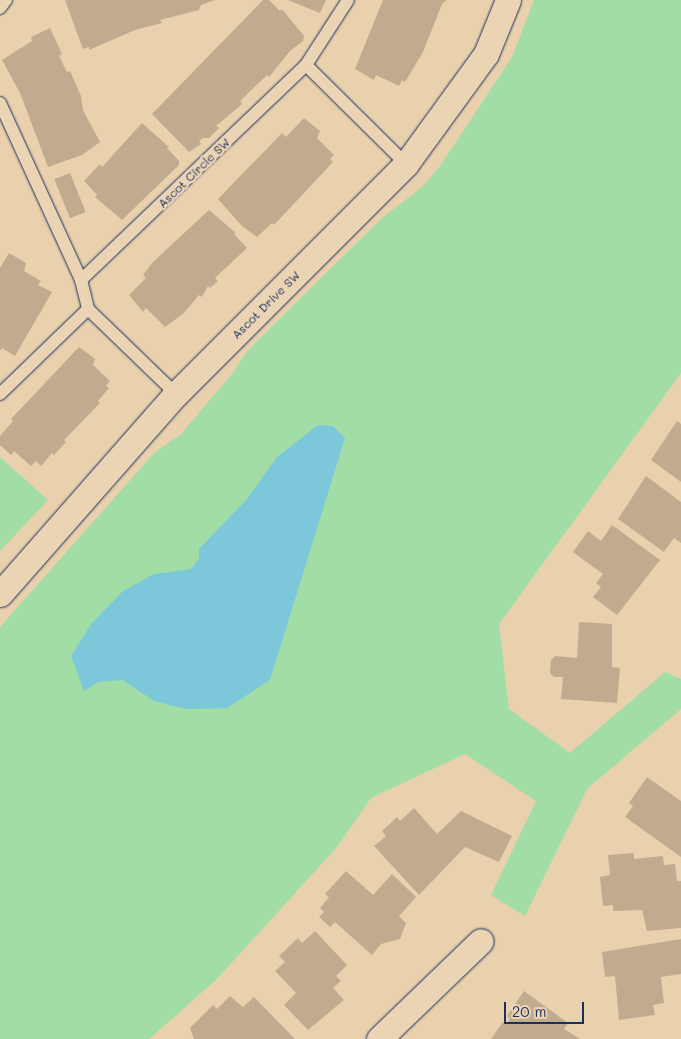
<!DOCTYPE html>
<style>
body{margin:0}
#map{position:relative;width:681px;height:1039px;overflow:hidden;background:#ead1ae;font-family:Mali,sans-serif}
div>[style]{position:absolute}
.green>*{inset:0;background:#a1dda4}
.water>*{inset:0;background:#7cc8da}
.building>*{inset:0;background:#c1ab8e;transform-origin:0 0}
.roads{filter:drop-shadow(0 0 1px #1b2f5e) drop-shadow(0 0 1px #1b2f5e)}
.service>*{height:12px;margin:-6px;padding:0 6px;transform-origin:6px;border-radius:6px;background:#ebd4b4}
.minor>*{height:25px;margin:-12.5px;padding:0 12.5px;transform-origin:12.5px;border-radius:12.5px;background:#ebd4b4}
span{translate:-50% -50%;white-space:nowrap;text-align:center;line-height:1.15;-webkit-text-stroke:5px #ebd4b4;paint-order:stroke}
.street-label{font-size:12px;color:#1b2f5e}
.scale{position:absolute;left:504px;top:1002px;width:80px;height:22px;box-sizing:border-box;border:2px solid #1b2f5e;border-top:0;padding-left:6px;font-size:15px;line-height:18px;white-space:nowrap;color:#1b2f5e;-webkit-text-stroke:4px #ebd4b4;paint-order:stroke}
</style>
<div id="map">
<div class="green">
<i style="clip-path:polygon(534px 0,681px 0,681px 373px,499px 624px,509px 709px,570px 753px,665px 672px,681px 679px,681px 709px,587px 789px,525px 916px,491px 895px,536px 801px,465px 754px,371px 798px,337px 847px,216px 980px,149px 1039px,0 1039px,0 627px,155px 452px,180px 435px,232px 374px,247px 351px,382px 218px,422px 187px,440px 166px,512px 57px)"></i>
<i style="clip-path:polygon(0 457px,48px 500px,0 551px)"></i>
</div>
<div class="water">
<i style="clip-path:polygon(318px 425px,333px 426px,345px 438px,270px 680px,227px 708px,186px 709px,154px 701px,123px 680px,98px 682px,84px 691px,71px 656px,92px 623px,123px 591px,154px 574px,191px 569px,199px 558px,199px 549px,247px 499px,277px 457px)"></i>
</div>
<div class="building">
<i style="clip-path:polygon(65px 0,215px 0,201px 5px,199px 10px,160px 20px,162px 23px,135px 30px,89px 50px,89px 47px,83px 49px)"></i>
<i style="clip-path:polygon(263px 0,269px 0,280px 11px,282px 9px,304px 36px,303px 41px,290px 51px,269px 77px,267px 75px,240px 101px,242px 104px,216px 126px,219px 128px,209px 138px,203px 138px,199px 141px,201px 144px,189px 152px,152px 114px)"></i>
<i style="clip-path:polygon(288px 0,326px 0,320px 13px)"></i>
<i style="clip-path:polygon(383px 0,447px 0,442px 4px,423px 52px,405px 82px,402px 80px,399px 86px,376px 75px,374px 80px,355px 69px)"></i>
<i style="clip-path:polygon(50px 28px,62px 54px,59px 56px,67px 72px,70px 71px,81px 96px,83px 110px,100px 142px,82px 155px,48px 167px,20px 93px,2px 60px,32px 41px,31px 37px)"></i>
<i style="clip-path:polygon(304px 118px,320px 131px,317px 138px,334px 155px,330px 159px,333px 162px,274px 225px,272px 223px,257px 237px,242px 226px,218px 199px,282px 133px,286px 137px)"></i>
<i style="clip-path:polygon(142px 123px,169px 147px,167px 148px,179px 161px,179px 165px,122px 220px,95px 197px,97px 195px,84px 181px,100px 164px,102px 167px)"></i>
<i style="left:70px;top:173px;width:42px;height:17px;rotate:68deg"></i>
<i style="clip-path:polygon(209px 210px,236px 233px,234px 234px,247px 248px,215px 278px,218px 281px,210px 288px,208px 286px,202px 297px,199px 295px,184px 313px,165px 327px,146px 308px,143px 312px,129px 295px,146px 278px,143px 275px,153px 262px)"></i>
<i style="clip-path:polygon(9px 253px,26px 263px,24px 271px,41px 281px,38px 285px,52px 292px,15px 356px,2px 348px,0 351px,0 268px)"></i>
<i style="clip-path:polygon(79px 347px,95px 359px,93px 365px,110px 381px,106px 386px,109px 388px,98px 401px,100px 403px,64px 440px,66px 442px,54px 455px,52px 453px,41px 466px,36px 461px,31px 466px,14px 451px,11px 455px,0 445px,0 436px,13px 421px,11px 419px)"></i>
<i style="clip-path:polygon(677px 421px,681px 424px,681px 482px,651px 460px)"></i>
<i style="clip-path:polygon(646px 476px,681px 502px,681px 543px,674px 538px,664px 552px,618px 519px)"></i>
<i style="clip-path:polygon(612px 525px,660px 560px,617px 615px,593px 597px,601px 587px,596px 583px,603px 574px,573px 552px,588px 531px,601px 541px)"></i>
<i style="clip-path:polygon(579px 622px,612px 624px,612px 667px,620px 668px,617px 703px,561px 699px,563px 677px,554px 677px,550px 673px,551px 660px,555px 656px,577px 658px)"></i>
<i style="clip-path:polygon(647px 777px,681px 801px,681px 857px,625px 817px,633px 806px,629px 803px)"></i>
<i style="clip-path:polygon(414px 808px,437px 834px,461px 811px,512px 836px,499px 862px,465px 847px,419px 895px,374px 846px,386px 836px,382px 831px,397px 817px,400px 821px)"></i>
<i style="clip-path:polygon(634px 853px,634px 859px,663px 856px,664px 865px,675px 864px,677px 881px,681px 881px,681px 928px,647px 931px,642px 910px,613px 911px,613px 905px,603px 906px,600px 877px,610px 875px,608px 855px)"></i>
<i style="clip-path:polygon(346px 871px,373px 895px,392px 874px,416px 897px,399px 916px,406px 923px,400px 939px,381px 944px,372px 955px,335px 922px,330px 927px,319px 917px,324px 912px,320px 908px,329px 897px,325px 894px)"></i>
<i style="clip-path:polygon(315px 931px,347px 965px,336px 976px,341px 981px,333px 988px,344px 1000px,308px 1030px,284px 1005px,296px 993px,275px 971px,285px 962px,279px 956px,298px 938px,302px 943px)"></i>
<i style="clip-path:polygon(681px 939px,681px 974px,661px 977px,664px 1003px,653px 1005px,655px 1015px,619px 1020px,615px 976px,605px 977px,602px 952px)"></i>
<i style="clip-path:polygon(524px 991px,568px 1023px,564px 1029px,580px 1039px,491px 1039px,503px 1022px,507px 1024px,510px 1019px,507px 1016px)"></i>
<i style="clip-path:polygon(230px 996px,243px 1007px,254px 997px,295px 1039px,194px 1039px,190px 1028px,213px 1005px,217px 1009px)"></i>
</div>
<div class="roads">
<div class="service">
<i style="left:0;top:8px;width:10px;rotate:-53deg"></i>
<i style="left:306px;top:65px;width:141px;rotate:44.7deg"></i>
<i style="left:0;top:103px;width:195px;rotate:65.4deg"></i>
<i style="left:81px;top:280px;width:30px;rotate:76deg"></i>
<i style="left:88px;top:309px;width:122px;rotate:44deg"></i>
<i style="left:81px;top:280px;width:311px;rotate:-43.7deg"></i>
<i style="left:306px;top:65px;width:77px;rotate:-57.1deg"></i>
<i style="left:0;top:394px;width:122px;rotate:-44deg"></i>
</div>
<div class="minor">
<i style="left:0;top:594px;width:266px;rotate:-48.7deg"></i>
<i style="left:176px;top:394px;width:325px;rotate:-45deg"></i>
<i style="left:406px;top:164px;width:136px;rotate:-54deg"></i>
<i style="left:486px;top:54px;width:58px;rotate:-67.8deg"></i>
<i style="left:379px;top:1039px;width:141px;rotate:-43.9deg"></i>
</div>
</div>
<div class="street-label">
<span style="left:194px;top:173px;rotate:-44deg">Ascot Circle SW</span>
<span style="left:266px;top:305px;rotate:-45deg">Ascot Drive SW</span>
</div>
<div class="scale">20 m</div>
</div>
